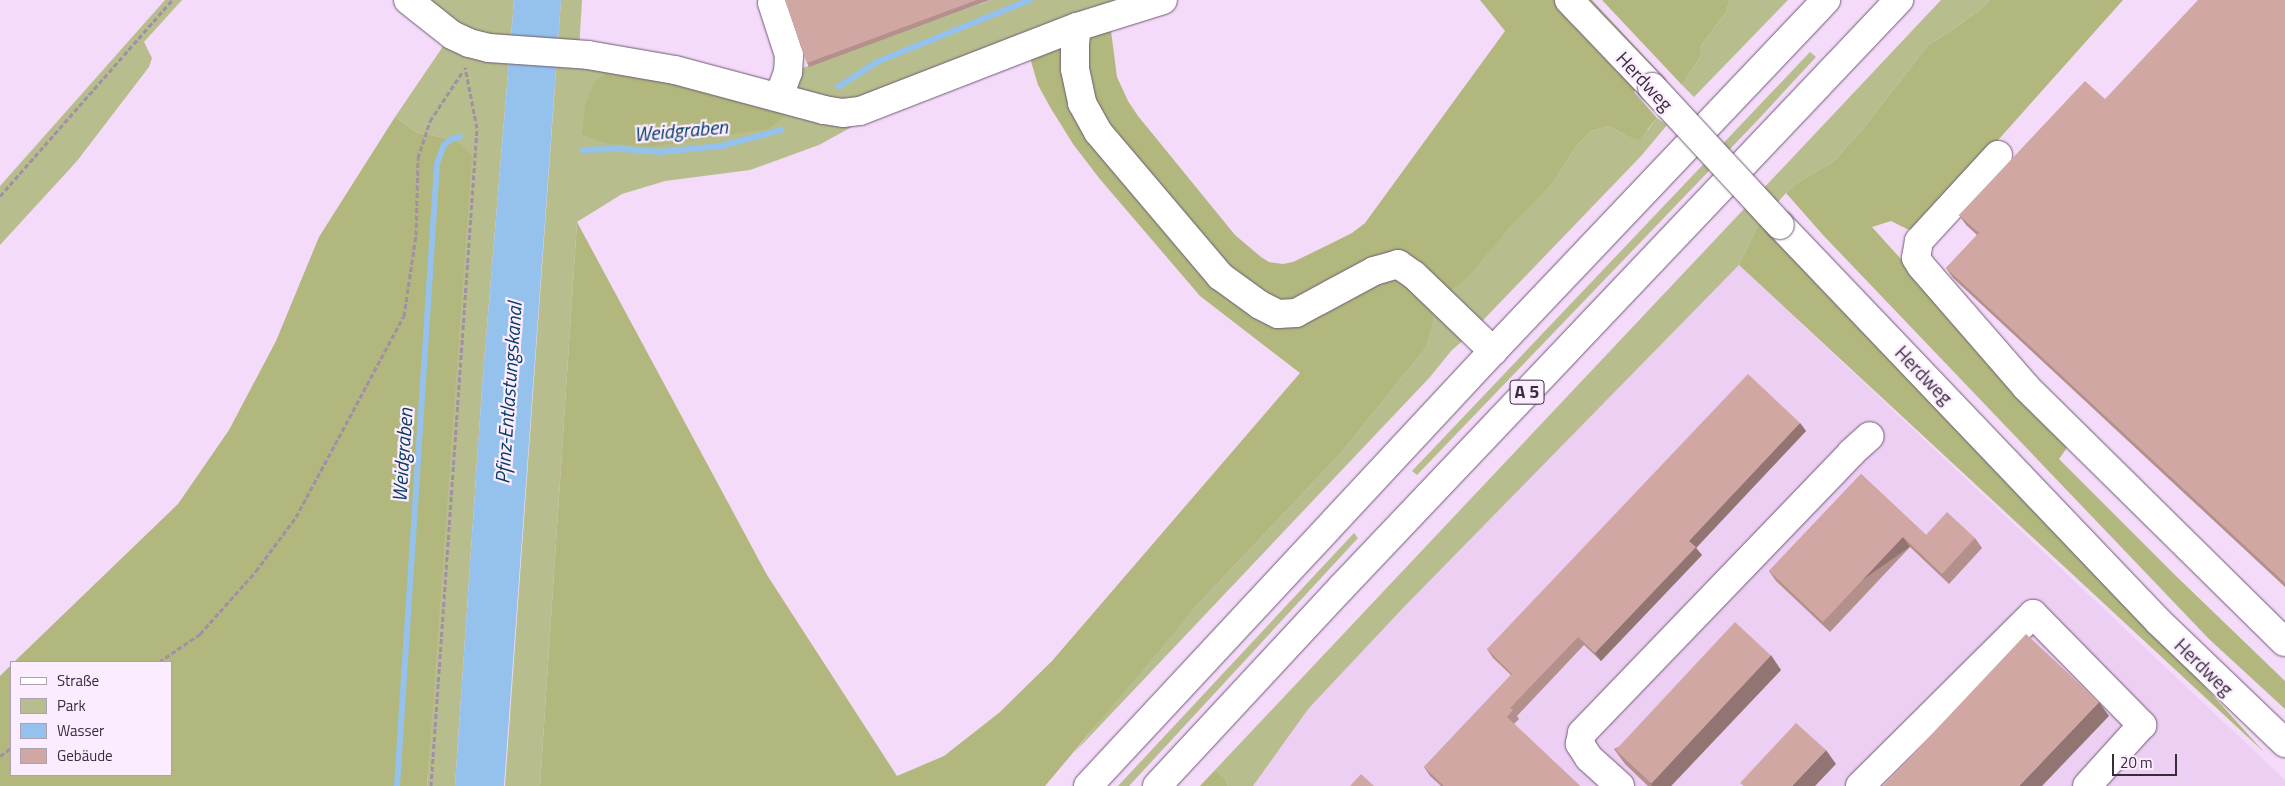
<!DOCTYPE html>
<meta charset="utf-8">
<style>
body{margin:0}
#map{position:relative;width:2285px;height:786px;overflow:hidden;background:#f4dbfa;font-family:"Titillium Web",sans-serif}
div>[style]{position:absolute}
.built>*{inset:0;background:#edcff4}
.green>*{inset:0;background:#b8bd8d}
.forest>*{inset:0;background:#b1b77d}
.water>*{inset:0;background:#94c2ec}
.stream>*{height:6px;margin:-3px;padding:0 3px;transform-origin:3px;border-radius:3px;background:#94c2ec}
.path>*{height:3px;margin-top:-1.5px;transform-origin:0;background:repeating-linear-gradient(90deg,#a28fa6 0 5px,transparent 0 7.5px)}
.roads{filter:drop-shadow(0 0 1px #6f5973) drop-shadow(0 0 1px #6f5973)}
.minor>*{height:28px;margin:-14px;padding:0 14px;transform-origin:14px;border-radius:14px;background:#fff}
.major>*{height:28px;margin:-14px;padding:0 14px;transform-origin:14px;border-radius:14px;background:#fff}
.highway>*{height:28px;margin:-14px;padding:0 14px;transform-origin:14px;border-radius:14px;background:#fff}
.bridges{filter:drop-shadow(0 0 1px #6f5973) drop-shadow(0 0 1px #6f5973)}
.major-bridge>*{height:28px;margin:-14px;padding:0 14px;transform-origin:14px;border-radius:14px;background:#fff}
.wall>*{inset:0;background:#b3908c}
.shaded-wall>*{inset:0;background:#927572;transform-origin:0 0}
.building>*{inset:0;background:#d0a7a3;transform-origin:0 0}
span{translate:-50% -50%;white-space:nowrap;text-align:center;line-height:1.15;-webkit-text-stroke:4.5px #fcecff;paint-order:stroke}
.shield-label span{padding:1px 4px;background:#fcecff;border:1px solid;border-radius:4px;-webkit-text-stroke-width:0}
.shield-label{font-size:18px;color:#372d39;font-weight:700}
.street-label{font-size:19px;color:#372d39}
.water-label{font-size:20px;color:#063c63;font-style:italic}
.legend{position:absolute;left:10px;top:661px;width:162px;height:115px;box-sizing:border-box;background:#fcecff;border:1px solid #ada0b0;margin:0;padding:6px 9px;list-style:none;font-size:15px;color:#372d39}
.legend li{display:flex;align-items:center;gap:10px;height:25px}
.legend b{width:25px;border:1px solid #ada0b0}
.scale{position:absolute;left:2112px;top:754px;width:65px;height:22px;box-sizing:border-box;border:2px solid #372d39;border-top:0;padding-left:6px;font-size:15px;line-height:18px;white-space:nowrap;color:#372d39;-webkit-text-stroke:4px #fcecff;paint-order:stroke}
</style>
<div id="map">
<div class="built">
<i style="clip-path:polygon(1739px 265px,2285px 780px,2285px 786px,1253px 786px,1309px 708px,1404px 607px)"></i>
</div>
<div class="green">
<i style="clip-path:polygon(165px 0,182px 0,144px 42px,152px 58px,149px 67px,77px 161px,0 245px,0 186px)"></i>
<i style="clip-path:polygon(412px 0,514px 0,482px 388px,455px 786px,427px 786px,437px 618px,455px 140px,416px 132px,395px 117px,446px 42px)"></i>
<i style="clip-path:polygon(561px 0,582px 0,579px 50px,617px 66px,652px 147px,800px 69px,991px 0,1139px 0,899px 101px,819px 145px,750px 170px,665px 181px,622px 194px,577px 222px,540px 786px,505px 786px)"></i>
<i style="clip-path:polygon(1586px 0,1592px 0,1657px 70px,1654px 72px)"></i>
<i style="clip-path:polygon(1730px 0,1788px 0,1694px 97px,1682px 85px,1700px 57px,1700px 47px,1726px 12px)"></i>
<i style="clip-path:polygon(1941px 0,1989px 0,1985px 6px,1954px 29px,1928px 45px,1862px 130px,1833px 162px,1797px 183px,1786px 193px,1759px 223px,1739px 265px,1404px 607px,1309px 708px,1253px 786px,1228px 786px,1226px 779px,1215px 770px)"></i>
<i style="clip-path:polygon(1810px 52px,1816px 57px,1755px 123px,1417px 475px,1412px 471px)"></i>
<i style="clip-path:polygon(1657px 118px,1667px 125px,1642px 155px,1466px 338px,1452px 350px,1430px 377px,1074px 753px,1130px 682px,1198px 604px,1340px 454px,1425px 349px,1431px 300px,1553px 183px,1577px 145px,1591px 131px,1609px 126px,1625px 135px,1648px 130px)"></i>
<i style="clip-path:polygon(1354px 533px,1358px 538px,1129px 786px,1118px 786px)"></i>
</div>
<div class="forest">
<i style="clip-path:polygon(1480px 0,1554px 0,1637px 89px,1634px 92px,1657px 118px,1639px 140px,1625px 135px,1609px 126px,1591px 131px,1577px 145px,1553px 183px,1512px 224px,1468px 277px,1445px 295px,1431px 300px,1433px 321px,1425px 349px,1340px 454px,1198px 604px,1045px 786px,540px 786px,577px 222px,767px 575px,897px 776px,944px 756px,1000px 712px,1052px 661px,1300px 373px,1200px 296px,1099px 178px,1073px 144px,1050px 107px,1038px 85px,1028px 51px,1110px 23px,1117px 77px,1128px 101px,1138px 116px,1235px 235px,1261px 257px,1269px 262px,1283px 264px,1293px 262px,1328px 245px,1352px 233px,1365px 223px,1505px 31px)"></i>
<i style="clip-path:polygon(1602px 0,1730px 0,1726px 12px,1700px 47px,1700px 57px,1682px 85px)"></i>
<i style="clip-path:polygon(1989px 0,2123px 0,1918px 230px,1907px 229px,1891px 221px,1872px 227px,2069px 445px,2059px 459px,2176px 576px,2285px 681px,2285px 709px,2209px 639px,1823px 235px,1786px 193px,1797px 183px,1833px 162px,1862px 130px,1928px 45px,1954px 29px,1985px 6px)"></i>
<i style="clip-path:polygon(617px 66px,790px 108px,783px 118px,768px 129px,652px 147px,605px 143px,582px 134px,585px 106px,595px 81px)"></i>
<i style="clip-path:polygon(395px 117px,416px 132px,455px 140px,472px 155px,427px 786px,0 786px,0 676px,11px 665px,11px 775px,171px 775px,171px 662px,14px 662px,178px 504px,229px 430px,276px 341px,319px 237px)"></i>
<i style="clip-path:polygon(1759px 223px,1865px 329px,2169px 647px,2264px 752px,1739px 265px)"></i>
<i style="clip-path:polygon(1215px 770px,1226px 779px,1228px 786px,1200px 786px)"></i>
</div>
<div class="water">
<i style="clip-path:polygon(514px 0,561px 0,504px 786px,455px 786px,482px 388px)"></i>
</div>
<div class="stream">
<i style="left:838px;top:87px;width:46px;rotate:-32.7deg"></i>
<i style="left:877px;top:62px;width:165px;rotate:-22.1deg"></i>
<i style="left:583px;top:150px;width:38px;rotate:-2deg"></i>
<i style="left:621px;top:149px;width:39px;rotate:4deg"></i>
<i style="left:660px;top:152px;width:61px;rotate:-5.6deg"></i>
<i style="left:721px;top:146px;width:62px;rotate:-14.9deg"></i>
<i style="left:397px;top:786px;width:623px;rotate:-86.32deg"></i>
<i style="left:437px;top:164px;width:20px;rotate:-70deg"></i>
<i style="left:444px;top:145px;width:9px;rotate:-41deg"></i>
<i style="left:451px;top:139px;width:9px;rotate:-13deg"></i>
</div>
<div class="path">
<i style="left:0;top:196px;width:261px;rotate:-48.7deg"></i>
<i style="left:159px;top:662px;width:50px;rotate:-34.3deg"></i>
<i style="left:200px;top:634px;width:84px;rotate:-48.4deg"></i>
<i style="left:256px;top:571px;width:67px;rotate:-53.5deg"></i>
<i style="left:296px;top:517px;width:228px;rotate:-61.8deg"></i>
<i style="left:404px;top:316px;width:82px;rotate:-81.6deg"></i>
<i style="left:416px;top:235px;width:77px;rotate:-88.5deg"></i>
<i style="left:418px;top:158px;width:39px;rotate:-72deg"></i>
<i style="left:430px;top:121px;width:60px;rotate:-56.6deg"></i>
<i style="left:0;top:756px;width:14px;rotate:-36deg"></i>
<i style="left:431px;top:786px;width:660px;rotate:-86deg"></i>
<i style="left:477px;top:128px;width:62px;rotate:-101.1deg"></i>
</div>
<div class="roads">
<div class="minor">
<i style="left:408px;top:0;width:56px;rotate:38.5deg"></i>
<i style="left:452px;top:35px;width:19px;rotate:25deg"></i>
<i style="left:469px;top:43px;width:21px;rotate:14deg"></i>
<i style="left:489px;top:48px;width:99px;rotate:4deg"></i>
<i style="left:588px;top:55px;width:88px;rotate:9.8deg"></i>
<i style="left:675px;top:70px;width:154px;rotate:15deg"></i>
<i style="left:824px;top:110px;width:19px;rotate:9deg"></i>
<i style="left:843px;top:113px;width:17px;rotate:-7deg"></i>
<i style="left:860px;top:111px;width:233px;rotate:-21.2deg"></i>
<i style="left:1077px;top:27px;width:90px;rotate:-17.4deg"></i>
<i style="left:772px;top:3px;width:55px;rotate:71.9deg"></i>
<i style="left:789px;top:55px;width:17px;rotate:93deg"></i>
<i style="left:788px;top:72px;width:27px;rotate:110deg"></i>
<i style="left:1077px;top:27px;width:16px;rotate:97deg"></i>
<i style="left:1075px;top:43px;width:26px;rotate:90deg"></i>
<i style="left:1075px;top:69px;width:35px;rotate:78deg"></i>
<i style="left:1082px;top:103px;width:33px;rotate:61deg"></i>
<i style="left:1098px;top:132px;width:189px;rotate:49.7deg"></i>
<i style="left:1220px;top:276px;width:49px;rotate:35.9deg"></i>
<i style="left:1260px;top:305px;width:20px;rotate:27deg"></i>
<i style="left:1278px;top:314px;width:18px;rotate:-3deg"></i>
<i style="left:1296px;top:313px;width:89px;rotate:-28.3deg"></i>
<i style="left:1374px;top:271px;width:25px;rotate:-16deg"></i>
<i style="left:1398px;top:264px;width:19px;rotate:35deg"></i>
<i style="left:1414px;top:275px;width:110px;rotate:43.9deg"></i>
<i style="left:1998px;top:155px;width:117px;rotate:132.6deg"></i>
<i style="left:1919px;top:241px;width:17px;rotate:100deg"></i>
<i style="left:1916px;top:258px;width:9px;rotate:58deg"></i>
<i style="left:1921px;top:266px;width:160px;rotate:49deg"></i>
<i style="left:2026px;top:387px;width:363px;rotate:44.6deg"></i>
<i style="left:1620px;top:786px;width:42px;rotate:-137.9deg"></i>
<i style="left:1589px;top:758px;width:17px;rotate:-123deg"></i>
<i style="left:1580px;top:744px;width:11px;rotate:-80deg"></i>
<i style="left:1582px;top:733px;width:388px;rotate:-46.1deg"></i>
<i style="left:1851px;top:453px;width:25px;rotate:-42deg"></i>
<i style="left:1860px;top:786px;width:244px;rotate:-44.8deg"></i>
<i style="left:2033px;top:614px;width:156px;rotate:45.5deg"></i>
<i style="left:2142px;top:725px;width:82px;rotate:132deg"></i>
</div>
<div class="major">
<i style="left:1569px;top:0;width:120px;rotate:46.3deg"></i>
<i style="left:1780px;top:225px;width:549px;rotate:46.33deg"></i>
<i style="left:2159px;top:622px;width:175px;rotate:43.8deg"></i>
</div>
<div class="highway">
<i style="left:1088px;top:786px;width:594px;rotate:-47.05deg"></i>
<i style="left:1493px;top:351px;width:484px;rotate:-46.5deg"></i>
<i style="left:1157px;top:786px;width:270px;rotate:-47.1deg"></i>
<i style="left:1341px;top:588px;width:811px;rotate:-46.5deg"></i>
</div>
</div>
<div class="bridges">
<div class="major-bridge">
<i style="left:1652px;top:87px;width:188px;rotate:47.2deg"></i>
</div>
</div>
<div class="wall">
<i style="clip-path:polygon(785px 0,990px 0,809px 67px,807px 63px)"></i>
<i style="clip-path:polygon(2285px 0,2285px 587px,1953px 278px,1946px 268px,1977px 235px,1966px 225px,1959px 215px,2105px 99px)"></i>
<i style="clip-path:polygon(1800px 423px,1806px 431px,1696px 548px,1702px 555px,1601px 661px,1584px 645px,1517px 716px,1519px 719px,1514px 724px,1580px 786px,1441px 786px,1430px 776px,1424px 767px,1511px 675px,1493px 658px,1487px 649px)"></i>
<i style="clip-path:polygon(1861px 474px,1926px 535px,1975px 538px,1982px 548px,1949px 584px,1910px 547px,1830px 632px,1776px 581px,1769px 571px)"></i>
<i style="clip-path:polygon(1781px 670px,1671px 786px,1648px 786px,1625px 764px,1614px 749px)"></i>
</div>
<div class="shaded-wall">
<i style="clip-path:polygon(1800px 423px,1806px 431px,1696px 548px,1702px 555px,1601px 661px,1595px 653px,1689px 541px)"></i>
<i style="left:1903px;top:537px;width:12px;height:117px;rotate:55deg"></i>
<i style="clip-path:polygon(1771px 655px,1781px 670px,1671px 786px,1652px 786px,1650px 783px)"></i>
<i style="clip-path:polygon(2099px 702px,2109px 716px,2042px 786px,2019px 786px)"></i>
<i style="clip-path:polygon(1826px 750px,1836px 764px,1815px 786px,1792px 786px)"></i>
</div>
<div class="building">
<i style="clip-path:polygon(785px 0,977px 0,807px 63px)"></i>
<i style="clip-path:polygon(2198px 0,2285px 0,2285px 583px,1946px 268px,1979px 233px,1959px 215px,2085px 81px,2105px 99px)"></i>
<i style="clip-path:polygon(1748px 374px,1800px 423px,1689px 541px,1696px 547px,1595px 653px,1578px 637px,1510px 708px,1513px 710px,1507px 717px,1580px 786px,1444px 786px,1424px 767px,1512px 674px,1487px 649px)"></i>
<i style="clip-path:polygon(1861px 474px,1926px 535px,1947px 512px,1975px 538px,1942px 574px,1903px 537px,1823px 622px,1769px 571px)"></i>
<i style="left:1735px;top:622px;width:49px;height:175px;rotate:43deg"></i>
<i style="clip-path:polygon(2026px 634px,2099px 702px,2019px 786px,1883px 786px)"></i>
<i style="clip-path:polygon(1796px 723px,1826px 750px,1792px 786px,1744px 786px,1740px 783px)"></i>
<i style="clip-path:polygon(1361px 774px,1374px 786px,1350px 786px)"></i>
</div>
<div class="shield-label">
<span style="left:1527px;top:392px">A 5</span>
</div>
<div class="street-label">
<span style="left:1645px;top:81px;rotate:47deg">Herdweg</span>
<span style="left:1924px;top:375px;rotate:46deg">Herdweg</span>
<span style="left:2204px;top:667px;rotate:44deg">Herdweg</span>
</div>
<div class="water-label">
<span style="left:681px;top:130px;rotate:-5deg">Weidgraben</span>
<span style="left:508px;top:393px;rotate:-86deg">Pfinz-Entlastungskanal</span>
<span style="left:402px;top:455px;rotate:-86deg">Weidgraben</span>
</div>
<ul class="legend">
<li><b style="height:6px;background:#fff"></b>Straße</li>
<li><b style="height:14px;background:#b8bd8d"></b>Park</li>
<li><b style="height:14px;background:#94c2ec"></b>Wasser</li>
<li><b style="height:14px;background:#d0a7a3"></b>Gebäude</li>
</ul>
<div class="scale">20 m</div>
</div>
